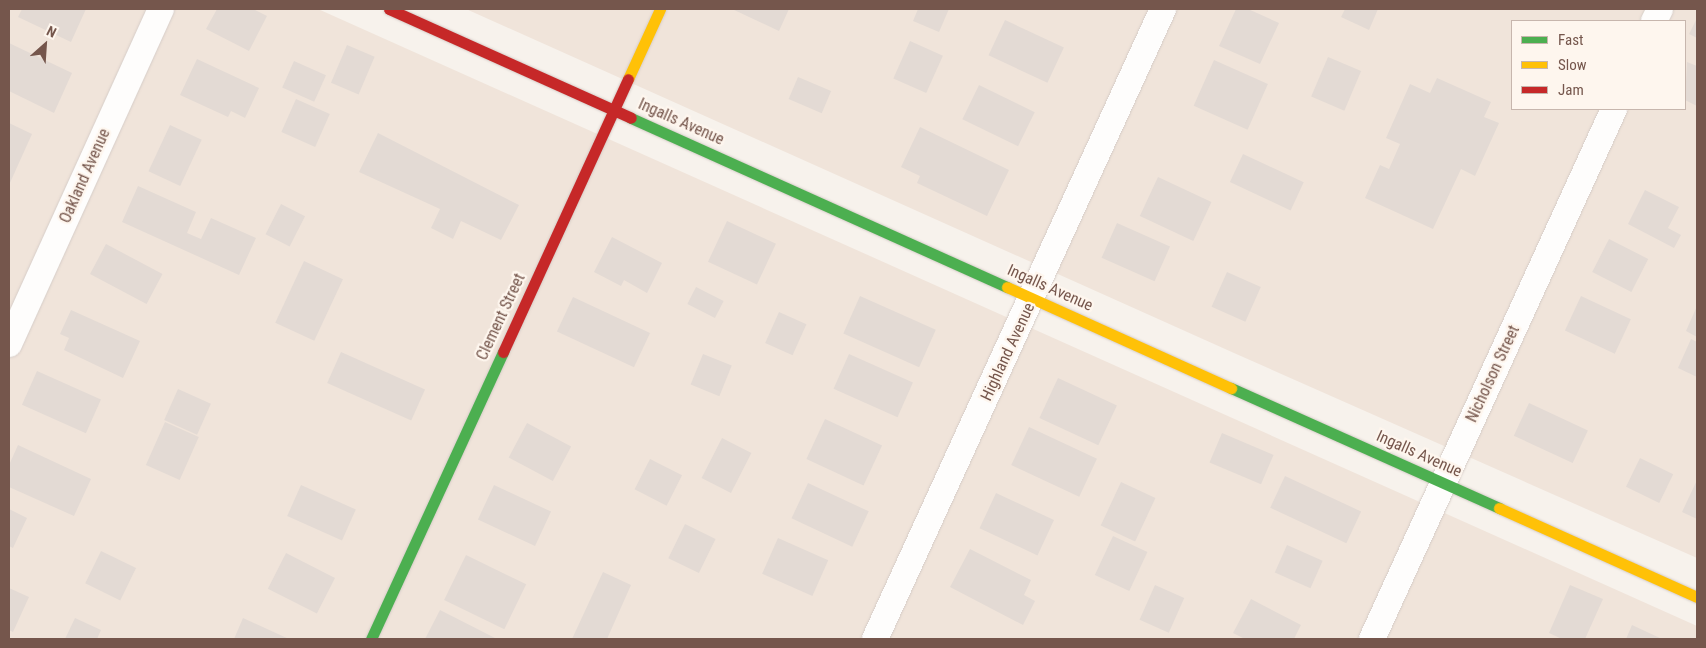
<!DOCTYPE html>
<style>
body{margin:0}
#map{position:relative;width:1706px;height:648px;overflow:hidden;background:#f7f2ec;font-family:"Roboto Condensed",sans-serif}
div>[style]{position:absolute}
.residential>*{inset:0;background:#f0e4da}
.building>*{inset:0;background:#e3dad4;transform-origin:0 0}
.roads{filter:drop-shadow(0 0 1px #d6cdc8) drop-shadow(0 0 1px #d6cdc8)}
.street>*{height:26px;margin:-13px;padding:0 13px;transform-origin:13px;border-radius:13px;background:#fefdfc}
.fast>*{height:11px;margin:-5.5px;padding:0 5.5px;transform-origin:5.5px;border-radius:5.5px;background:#4caf50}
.slow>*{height:11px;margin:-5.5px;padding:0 5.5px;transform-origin:5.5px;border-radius:5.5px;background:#ffc107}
.jam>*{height:11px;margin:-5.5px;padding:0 5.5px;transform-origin:5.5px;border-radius:5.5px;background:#c62828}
span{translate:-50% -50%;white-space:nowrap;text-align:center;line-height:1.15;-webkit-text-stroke:4.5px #fef6ee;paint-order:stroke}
.street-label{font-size:16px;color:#75564c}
.frame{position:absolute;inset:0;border:10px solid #75564c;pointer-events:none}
.legend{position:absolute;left:1511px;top:20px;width:175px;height:90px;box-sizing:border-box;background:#fef6ee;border:1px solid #c7b6ad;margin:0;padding:6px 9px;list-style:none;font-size:15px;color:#75564c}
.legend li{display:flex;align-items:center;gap:10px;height:25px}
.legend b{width:25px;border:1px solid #c7b6ad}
.north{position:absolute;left:20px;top:20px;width:50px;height:50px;-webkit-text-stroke:4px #fef6ee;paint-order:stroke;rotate:26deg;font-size:14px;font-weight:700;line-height:20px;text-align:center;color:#75564c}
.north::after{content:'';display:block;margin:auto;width:18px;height:22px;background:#75564c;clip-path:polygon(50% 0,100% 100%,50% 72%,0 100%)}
</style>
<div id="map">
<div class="residential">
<i style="clip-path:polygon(9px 9px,318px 9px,1697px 626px,1697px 639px,9px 639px)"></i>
<i style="clip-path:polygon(evenodd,466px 9px,1697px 9px,1697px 558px,1234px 353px,466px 9px,1512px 21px,1685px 21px,1685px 109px,1512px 109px,1512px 21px)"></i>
</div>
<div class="building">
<i style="clip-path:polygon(22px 9px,86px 9px,71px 42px,18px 17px)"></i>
<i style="clip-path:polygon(217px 9px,253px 9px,267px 16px,249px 51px,206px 29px)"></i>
<i style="clip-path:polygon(732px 9px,789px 9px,779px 31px)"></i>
<i style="clip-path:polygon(918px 9px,949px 9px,939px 32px,913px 21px)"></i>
<i style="clip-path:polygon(1236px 9px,1248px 9px,1279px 23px,1260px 64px,1219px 46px)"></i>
<i style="clip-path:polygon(1345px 9px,1378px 9px,1369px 30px,1341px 17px)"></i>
<i style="clip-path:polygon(1697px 18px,1697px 38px,1689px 34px)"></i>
<i style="left:1005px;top:20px;width:65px;height:39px;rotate:25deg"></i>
<i style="left:910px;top:41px;width:36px;height:41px;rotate:24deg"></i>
<i style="clip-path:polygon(9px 43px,72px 73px,54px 113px,9px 91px)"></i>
<i style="left:347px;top:45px;width:30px;height:41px;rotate:23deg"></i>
<i style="left:1328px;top:57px;width:36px;height:43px;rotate:23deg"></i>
<i style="clip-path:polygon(197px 59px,259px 88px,245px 118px,231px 111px,228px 117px,180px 95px)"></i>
<i style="left:1214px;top:60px;width:59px;height:50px;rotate:24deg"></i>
<i style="left:294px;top:61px;width:35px;height:29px;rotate:24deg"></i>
<i style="clip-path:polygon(1687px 62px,1697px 66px,1697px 106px,1685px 100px)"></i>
<i style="left:798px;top:77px;width:36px;height:24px;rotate:23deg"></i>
<i style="clip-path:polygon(1437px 78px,1491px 102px,1484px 117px,1499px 123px,1475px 176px,1461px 169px,1433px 229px,1365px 198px,1380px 165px,1389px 169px,1400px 144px,1386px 138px,1410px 84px,1430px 93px)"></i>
<i style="left:979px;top:85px;width:62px;height:38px;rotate:26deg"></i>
<i style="left:296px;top:99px;width:37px;height:36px;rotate:24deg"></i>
<i style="clip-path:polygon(9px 123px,32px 134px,9px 185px)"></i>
<i style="left:170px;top:125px;width:35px;height:51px;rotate:25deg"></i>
<i style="clip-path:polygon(920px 127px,1009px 170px,987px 216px,917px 183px,920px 176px,901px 167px)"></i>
<i style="clip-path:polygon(378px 133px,519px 205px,501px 240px,461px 221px,453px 239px,431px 228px,440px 209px,359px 172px)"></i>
<i style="left:1243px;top:154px;width:67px;height:31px;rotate:25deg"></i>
<i style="left:1158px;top:177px;width:59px;height:43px;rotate:25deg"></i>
<i style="clip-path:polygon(138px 186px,196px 212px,187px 233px,201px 239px,211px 218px,256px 238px,239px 275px,122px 222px)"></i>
<i style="clip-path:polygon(1645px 190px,1679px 207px,1668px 228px,1681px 235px,1674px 248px,1628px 224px)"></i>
<i style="left:281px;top:204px;width:27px;height:34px;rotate:27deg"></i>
<i style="left:727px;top:221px;width:54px;height:45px;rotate:25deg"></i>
<i style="left:1117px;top:223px;width:58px;height:38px;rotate:24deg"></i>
<i style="clip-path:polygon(612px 237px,662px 263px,647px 293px,624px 280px,621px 286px,594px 272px)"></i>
<i style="left:1609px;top:239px;width:44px;height:37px;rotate:27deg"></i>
<i style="left:106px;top:244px;width:64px;height:34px;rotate:28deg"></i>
<i style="left:304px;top:261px;width:43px;height:68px;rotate:25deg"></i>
<i style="left:1227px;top:272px;width:37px;height:38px;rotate:24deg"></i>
<i style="left:696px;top:287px;width:31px;height:19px;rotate:27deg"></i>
<i style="left:860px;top:296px;width:83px;height:41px;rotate:24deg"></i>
<i style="left:1581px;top:296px;width:55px;height:38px;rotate:25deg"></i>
<i style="left:573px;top:297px;width:85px;height:38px;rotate:25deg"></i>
<i style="clip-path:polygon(1697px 306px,1697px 337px,1686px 331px)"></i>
<i style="clip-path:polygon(71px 310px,140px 341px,123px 378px,64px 350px,69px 338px,60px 334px)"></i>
<i style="left:779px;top:312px;width:30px;height:34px;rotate:24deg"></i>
<i style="clip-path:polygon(1691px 339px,1697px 342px,1697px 377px,1678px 368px)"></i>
<i style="left:341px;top:352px;width:92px;height:34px;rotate:24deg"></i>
<i style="left:703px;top:354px;width:31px;height:33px;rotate:22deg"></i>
<i style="left:849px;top:354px;width:70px;height:38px;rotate:24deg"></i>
<i style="left:37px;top:371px;width:70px;height:37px;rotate:24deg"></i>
<i style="left:1058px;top:378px;width:65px;height:44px;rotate:25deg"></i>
<i style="left:178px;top:389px;width:36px;height:34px;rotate:24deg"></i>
<i style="left:1529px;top:403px;width:65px;height:36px;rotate:25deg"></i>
<i style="left:825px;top:419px;width:63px;height:44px;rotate:25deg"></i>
<i style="left:165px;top:422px;width:37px;height:47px;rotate:24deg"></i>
<i style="left:527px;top:423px;width:50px;height:39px;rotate:28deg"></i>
<i style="left:1029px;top:427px;width:75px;height:42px;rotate:25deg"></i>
<i style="left:1222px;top:433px;width:56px;height:32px;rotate:23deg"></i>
<i style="left:722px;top:438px;width:33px;height:45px;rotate:27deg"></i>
<i style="clip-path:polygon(18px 445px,91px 479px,74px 516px,9px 487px,9px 465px)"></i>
<i style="left:1640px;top:458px;width:37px;height:32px;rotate:26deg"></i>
<i style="left:650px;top:459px;width:36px;height:34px;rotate:27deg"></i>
<i style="left:1285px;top:476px;width:84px;height:35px;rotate:25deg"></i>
<i style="clip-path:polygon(1697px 480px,1697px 519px,1682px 512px)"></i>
<i style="left:1121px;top:482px;width:38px;height:48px;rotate:25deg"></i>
<i style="left:808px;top:483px;width:67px;height:39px;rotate:25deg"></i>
<i style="left:301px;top:485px;width:60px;height:34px;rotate:24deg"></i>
<i style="left:494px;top:485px;width:63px;height:38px;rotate:25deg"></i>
<i style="left:996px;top:493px;width:64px;height:39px;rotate:25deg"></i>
<i style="clip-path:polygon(9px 509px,27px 518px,13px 548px,9px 546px)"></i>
<i style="left:685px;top:524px;width:34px;height:38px;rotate:26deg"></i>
<i style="left:1113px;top:536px;width:38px;height:43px;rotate:25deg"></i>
<i style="left:778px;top:538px;width:55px;height:39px;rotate:24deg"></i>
<i style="left:1287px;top:545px;width:39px;height:30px;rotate:24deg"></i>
<i style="clip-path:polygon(970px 549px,1031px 580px,1024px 595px,1035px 601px,1023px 625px,950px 587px)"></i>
<i style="left:101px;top:551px;width:39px;height:36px;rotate:26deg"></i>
<i style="left:286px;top:553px;width:55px;height:40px;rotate:27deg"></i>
<i style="left:466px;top:555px;width:67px;height:50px;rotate:26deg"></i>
<i style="clip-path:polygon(603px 572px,631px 585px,607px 639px,572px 639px)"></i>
<i style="left:1155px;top:585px;width:32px;height:38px;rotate:24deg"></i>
<i style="clip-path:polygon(1570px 585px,1603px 599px,1585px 639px,1562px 639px,1549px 633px)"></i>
<i style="clip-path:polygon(9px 588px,29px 597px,13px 632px,9px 630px)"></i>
<i style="clip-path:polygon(1251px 599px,1301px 625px,1294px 639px,1245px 639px,1233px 633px)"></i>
<i style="clip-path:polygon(440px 610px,497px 639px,425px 639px)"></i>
<i style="clip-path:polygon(75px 618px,101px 630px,97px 639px,65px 639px)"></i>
<i style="clip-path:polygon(243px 618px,289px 639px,234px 639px)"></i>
<i style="clip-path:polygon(1632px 625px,1662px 639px,1626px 639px)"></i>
</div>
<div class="roads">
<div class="street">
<i style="left:1654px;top:21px;width:13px;rotate:-63deg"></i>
<i style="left:9px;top:344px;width:368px;rotate:-65.6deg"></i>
<i style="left:875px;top:639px;width:693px;rotate:-65.43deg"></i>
<i style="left:1372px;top:639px;width:583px;rotate:-65.46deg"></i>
</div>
<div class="fast">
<i style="left:631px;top:118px;width:412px;rotate:24.2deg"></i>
<i style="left:1231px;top:388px;width:294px;rotate:24.1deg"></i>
<i style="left:371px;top:639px;width:316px;rotate:-65.3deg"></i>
</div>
<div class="slow">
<i style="left:628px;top:79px;width:77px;rotate:-65.4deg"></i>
<i style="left:1007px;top:287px;width:246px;rotate:24.3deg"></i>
<i style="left:1499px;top:508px;width:217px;rotate:24.2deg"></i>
</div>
<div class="jam">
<i style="left:389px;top:9px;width:265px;rotate:24.2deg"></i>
<i style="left:503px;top:352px;width:300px;rotate:-65.4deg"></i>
</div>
</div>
<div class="street-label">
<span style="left:681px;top:122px;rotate:24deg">Ingalls Avenue</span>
<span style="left:85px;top:176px;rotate:-66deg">Oakland Avenue</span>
<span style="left:1050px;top:288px;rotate:24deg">Ingalls Avenue</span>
<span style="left:501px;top:317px;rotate:-65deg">Clement Street</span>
<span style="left:1008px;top:352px;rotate:-65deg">Highland Avenue</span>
<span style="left:1493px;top:374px;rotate:-65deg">Nicholson Street</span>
<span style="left:1419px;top:454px;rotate:24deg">Ingalls Avenue</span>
</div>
<div class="frame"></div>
<ul class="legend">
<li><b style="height:6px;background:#4caf50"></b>Fast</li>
<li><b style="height:6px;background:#ffc107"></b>Slow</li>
<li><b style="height:6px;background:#c62828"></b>Jam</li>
</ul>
<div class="north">N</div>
</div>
